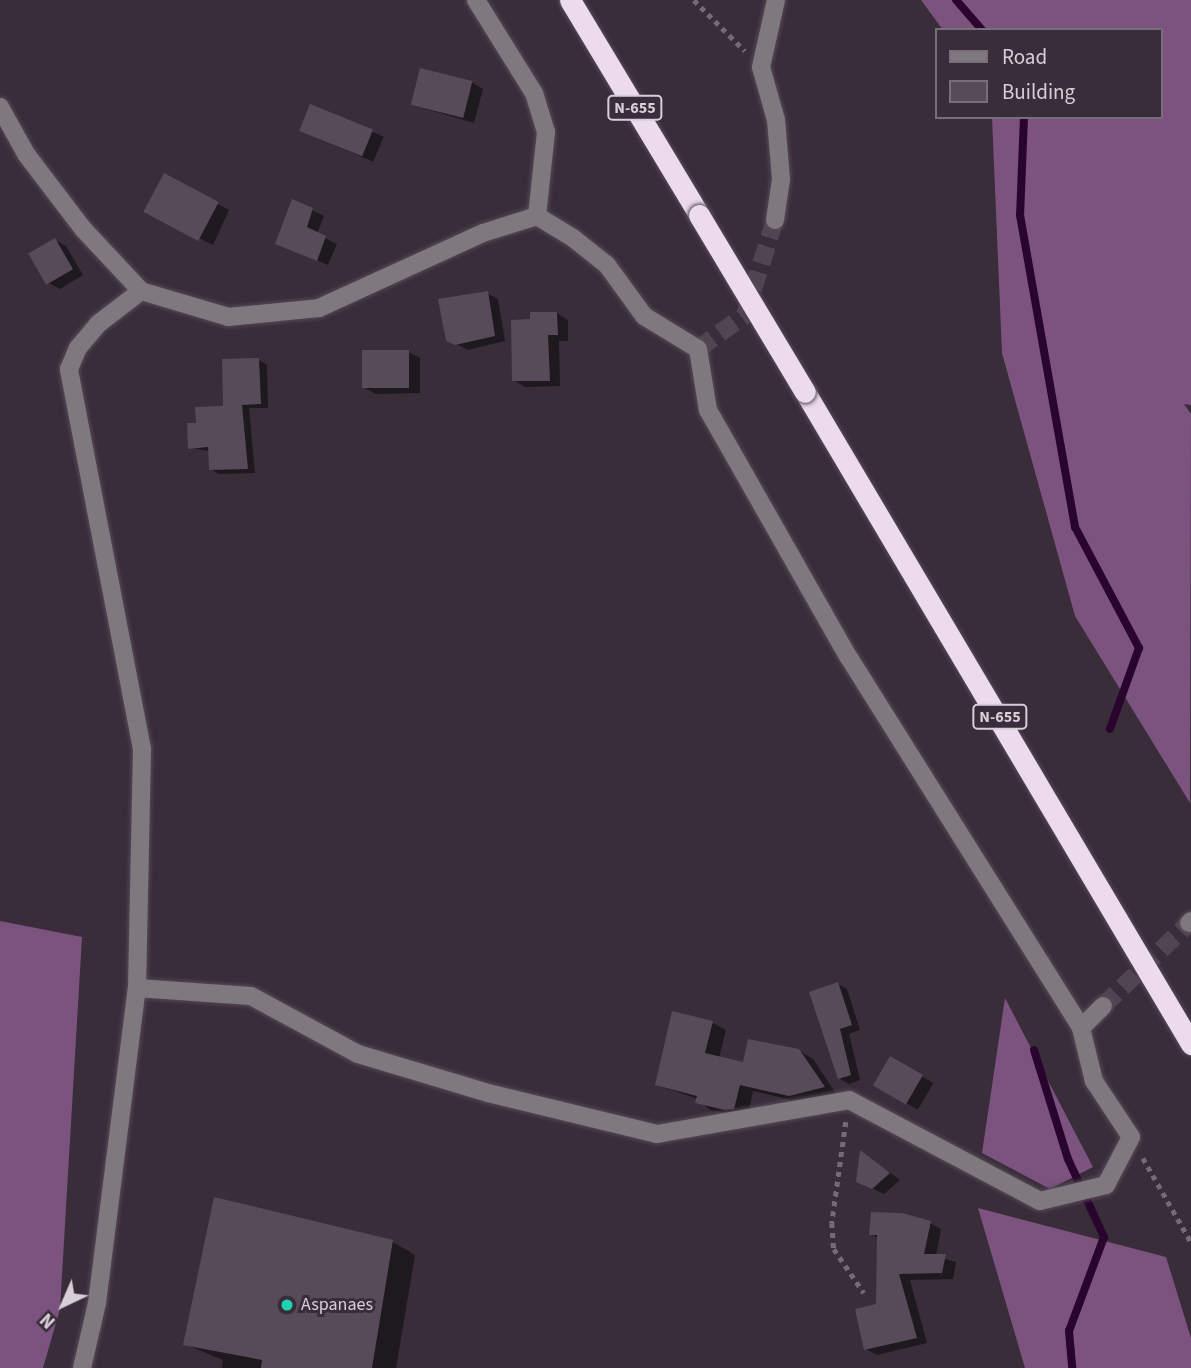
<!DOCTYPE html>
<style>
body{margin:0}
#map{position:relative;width:1191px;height:1368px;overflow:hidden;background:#392d3a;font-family:"Source Sans 3",sans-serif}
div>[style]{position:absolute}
.forest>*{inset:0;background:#7c537f}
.shadow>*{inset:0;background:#0007;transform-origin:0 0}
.stream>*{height:8px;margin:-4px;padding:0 4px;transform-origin:4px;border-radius:4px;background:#29052d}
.building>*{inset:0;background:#584b59;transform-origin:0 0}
.minor-tunnel>*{height:18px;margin-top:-9px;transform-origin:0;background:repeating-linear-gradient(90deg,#514552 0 18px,transparent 0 27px)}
.path>*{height:4.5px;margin-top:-2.25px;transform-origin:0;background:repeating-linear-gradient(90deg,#756b76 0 5px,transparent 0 10px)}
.roads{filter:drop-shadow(0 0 2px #554a56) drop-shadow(0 0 2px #554a56)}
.minor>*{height:18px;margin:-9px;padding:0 9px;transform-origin:9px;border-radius:9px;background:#7f787f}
.highway>*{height:21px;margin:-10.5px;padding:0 10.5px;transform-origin:10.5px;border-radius:10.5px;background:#ebdbec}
.bridges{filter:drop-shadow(0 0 2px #554a56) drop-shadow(0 0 2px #554a56)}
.highway-bridge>*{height:21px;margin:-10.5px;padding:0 10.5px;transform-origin:10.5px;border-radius:10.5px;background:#ebdbec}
.dots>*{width:19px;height:19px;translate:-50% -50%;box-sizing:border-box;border:4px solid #392d3a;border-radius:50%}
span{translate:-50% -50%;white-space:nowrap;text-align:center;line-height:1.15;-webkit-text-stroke:6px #392d3a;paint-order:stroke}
.shield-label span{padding:2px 5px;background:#392d3a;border:2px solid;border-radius:5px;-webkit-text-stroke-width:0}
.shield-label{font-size:16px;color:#d7cfd8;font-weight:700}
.poi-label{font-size:18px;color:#d7cfd8}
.left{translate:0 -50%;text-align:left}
.legend{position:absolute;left:935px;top:28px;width:228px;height:91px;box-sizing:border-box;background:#392d3a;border:2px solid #786e79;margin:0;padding:9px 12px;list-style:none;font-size:21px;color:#d7cfd8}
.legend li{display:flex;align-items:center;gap:14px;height:35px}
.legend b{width:35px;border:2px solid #786e79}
.north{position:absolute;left:28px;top:1270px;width:70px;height:70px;-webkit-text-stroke:5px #392d3a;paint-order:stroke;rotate:224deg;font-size:19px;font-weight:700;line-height:28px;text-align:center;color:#d7cfd8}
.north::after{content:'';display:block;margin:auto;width:24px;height:32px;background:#d7cfd8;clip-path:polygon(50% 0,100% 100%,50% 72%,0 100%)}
</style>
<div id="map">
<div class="forest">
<i style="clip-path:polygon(921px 0,1191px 0,1191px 405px,1184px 404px,1191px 414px,1190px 803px,1075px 616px,1002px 353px,992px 117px,1161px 117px,1161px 30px,943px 30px)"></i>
<i style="clip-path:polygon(0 921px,82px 937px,60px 1309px,43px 1368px,0 1368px)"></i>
<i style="clip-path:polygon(1005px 998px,1093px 1167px,1050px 1189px,982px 1153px)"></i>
<i style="clip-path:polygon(978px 1208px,1166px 1257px,1191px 1338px,1191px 1368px,1025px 1368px)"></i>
</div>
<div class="shadow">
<i style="clip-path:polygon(471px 82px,483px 89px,474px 123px,413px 105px)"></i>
<i style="left:311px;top:106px;width:79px;height:27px;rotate:23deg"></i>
<i style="clip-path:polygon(165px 175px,229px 210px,213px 245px,159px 219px)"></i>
<i style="clip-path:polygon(293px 201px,324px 216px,317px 234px,337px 244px,328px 265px,277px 243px)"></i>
<i style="clip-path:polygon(55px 240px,66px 246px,83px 275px,60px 289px,49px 283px)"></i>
<i style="clip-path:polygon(487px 293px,498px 299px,505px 341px,468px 350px,448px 340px)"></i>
<i style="clip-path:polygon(557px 313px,568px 320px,568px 341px,559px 341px,560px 386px,525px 387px,513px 380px,532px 321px)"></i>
<i style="clip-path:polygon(408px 352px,420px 358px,420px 393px,376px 394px,365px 388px)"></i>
<i style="clip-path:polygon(259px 360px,267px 365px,268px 408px,249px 408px,255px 473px,219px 474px,211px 469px,210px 451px,190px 448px,198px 424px,225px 408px)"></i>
<i style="clip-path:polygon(838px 984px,847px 989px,860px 1030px,849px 1034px,860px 1080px,849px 1084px,839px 1078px)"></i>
<i style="clip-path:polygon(713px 1023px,726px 1030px,719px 1058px,744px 1065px,799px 1051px,813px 1059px,837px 1095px,804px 1103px,753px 1091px,748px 1116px,710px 1110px,698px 1099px,657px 1085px)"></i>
<i style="left:890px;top:1058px;width:50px;height:31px;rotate:30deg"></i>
<i style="clip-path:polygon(861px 1152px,900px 1180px,884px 1194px,869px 1187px)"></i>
<i style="clip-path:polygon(215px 1199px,393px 1242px,415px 1255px,396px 1368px,222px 1368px,223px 1360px,185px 1344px)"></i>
<i style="clip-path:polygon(930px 1223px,941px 1229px,936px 1256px,956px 1262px,953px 1279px,910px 1280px,927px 1343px,877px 1355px,866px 1349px,878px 1306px,879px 1239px,871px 1234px)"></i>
</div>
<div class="stream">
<i style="left:956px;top:0;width:40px;rotate:49deg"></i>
<i style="left:1024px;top:117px;width:98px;rotate:92.3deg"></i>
<i style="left:1020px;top:215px;width:317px;rotate:80deg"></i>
<i style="left:1075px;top:527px;width:137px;rotate:62.1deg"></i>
<i style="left:1139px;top:648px;width:86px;rotate:109.7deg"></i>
<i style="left:1034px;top:1050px;width:114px;rotate:72.7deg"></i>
<i style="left:1068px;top:1159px;width:86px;rotate:65.2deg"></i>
<i style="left:1104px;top:1237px;width:100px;rotate:110.4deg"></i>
<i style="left:1069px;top:1331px;width:37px;rotate:85deg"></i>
</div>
<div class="building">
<i style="left:420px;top:68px;width:54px;height:38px;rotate:14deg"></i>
<i style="left:310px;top:104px;width:68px;height:29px;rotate:22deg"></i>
<i style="left:164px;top:173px;width:62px;height:44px;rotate:28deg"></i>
<i style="clip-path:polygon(292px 199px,313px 208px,307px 227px,326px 236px,317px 261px,275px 244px)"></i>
<i style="left:55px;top:238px;width:36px;height:31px;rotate:60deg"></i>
<i style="clip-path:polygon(488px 291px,495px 336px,455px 345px,446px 341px,438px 299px)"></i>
<i style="clip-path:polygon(530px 312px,557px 312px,558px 335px,548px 335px,550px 381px,512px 381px,511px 320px,530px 319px)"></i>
<i style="left:409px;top:350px;width:38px;height:47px;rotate:90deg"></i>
<i style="clip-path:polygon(259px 358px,261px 404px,242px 405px,248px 469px,209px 470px,208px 447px,188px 449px,187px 423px,196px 423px,195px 407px,223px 406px,222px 359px)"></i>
<i style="clip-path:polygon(838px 982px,852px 1025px,840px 1029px,851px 1075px,838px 1079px,809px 992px)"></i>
<i style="clip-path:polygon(672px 1011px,713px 1021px,705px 1053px,743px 1062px,748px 1039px,799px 1049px,825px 1087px,789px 1096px,740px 1085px,734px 1109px,725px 1110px,695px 1103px,697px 1096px,655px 1085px)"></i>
<i style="left:890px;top:1056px;width:38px;height:34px;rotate:30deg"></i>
<i style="clip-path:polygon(860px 1150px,890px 1173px,872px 1189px,856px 1182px)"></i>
<i style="clip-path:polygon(214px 1197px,393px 1240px,372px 1368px,261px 1368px,262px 1360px,183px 1345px)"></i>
<i style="clip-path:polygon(871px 1212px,902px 1213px,931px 1221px,924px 1254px,946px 1254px,942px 1273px,899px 1274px,917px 1338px,864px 1350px,855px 1309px,876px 1304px,877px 1235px,869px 1235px)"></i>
</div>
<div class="minor-tunnel">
<i style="left:698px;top:349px;width:58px;rotate:-35.9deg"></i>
<i style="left:745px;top:315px;width:100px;rotate:-72.5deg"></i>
<i style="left:1103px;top:1006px;width:120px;rotate:-44deg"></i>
</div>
<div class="path">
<i style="left:694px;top:0;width:72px;rotate:45deg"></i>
<i style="left:846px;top:1122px;width:102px;rotate:97.9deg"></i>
<i style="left:832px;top:1223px;width:26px;rotate:86deg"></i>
<i style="left:834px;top:1249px;width:53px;rotate:55.7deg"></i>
<i style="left:1143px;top:1158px;width:97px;rotate:60.3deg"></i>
</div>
<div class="roads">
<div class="minor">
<i style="left:476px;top:0;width:110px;rotate:58.1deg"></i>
<i style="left:534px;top:93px;width:41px;rotate:72.9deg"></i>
<i style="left:546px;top:132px;width:84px;rotate:96.1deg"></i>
<i style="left:0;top:107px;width:54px;rotate:61deg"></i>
<i style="left:26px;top:154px;width:96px;rotate:52.7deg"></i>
<i style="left:84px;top:230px;width:83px;rotate:46.9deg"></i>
<i style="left:775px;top:220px;width:41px;rotate:-81.7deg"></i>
<i style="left:781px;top:179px;width:59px;rotate:-94.8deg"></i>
<i style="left:776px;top:120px;width:55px;rotate:-105.8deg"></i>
<i style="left:761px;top:67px;width:69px;rotate:-77.4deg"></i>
<i style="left:1189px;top:923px;width:3px;rotate:-45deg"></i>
<i style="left:137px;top:988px;width:114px;rotate:4deg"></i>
<i style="left:251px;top:996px;width:122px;rotate:28.5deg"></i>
<i style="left:358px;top:1054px;width:136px;rotate:16.7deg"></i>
<i style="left:488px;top:1093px;width:174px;rotate:13.6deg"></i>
<i style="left:657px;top:1134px;width:195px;rotate:-10deg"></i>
<i style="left:849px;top:1100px;width:216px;rotate:27.9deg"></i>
<i style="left:1040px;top:1201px;width:68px;rotate:-13.6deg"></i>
<i style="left:1106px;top:1185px;width:54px;rotate:-62.5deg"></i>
<i style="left:1131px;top:1137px;width:67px;rotate:-123.5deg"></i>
<i style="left:1094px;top:1081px;width:55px;rotate:-103.8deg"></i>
<i style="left:82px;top:1368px;width:67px;rotate:-77deg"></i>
<i style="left:97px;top:1303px;width:318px;rotate:-82.8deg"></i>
<i style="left:137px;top:988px;width:239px;rotate:-88.8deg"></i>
<i style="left:142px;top:749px;width:387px;rotate:-100.9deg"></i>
<i style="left:69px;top:369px;width:23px;rotate:-67deg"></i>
<i style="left:78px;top:348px;width:31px;rotate:-50deg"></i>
<i style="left:98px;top:324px;width:54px;rotate:-37.5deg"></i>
<i style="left:141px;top:291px;width:91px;rotate:16.6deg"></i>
<i style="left:228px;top:317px;width:91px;rotate:-5.6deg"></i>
<i style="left:319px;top:308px;width:180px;rotate:-24.6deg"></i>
<i style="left:483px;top:233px;width:57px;rotate:-17.5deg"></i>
<i style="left:537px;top:216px;width:42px;rotate:31.4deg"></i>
<i style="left:573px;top:238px;width:43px;rotate:38.5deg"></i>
<i style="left:607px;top:265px;width:63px;rotate:54deg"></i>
<i style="left:644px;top:316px;width:63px;rotate:31.4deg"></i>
<i style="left:698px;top:349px;width:62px;rotate:80.7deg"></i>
<i style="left:708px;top:410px;width:283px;rotate:60.4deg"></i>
<i style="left:848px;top:656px;width:439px;rotate:57.9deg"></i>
<i style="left:1081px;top:1028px;width:31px;rotate:-45deg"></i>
</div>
<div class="highway">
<i style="left:570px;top:0;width:251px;rotate:59deg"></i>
<i style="left:805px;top:392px;width:758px;rotate:59.37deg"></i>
</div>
</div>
<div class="bridges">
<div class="highway-bridge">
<i style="left:699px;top:215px;width:206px;rotate:59.1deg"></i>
</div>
</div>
<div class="dots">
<i style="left:287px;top:1305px;background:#1fd5b0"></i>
</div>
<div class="shield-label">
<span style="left:635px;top:108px">N-655</span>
<span style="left:1000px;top:717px">N-655</span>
</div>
<div class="poi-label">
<span class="left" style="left:301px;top:1305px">Aspanaes</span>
</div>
<ul class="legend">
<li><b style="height:9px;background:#7f787f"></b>Road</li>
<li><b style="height:19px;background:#584b59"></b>Building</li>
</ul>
<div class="north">N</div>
</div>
